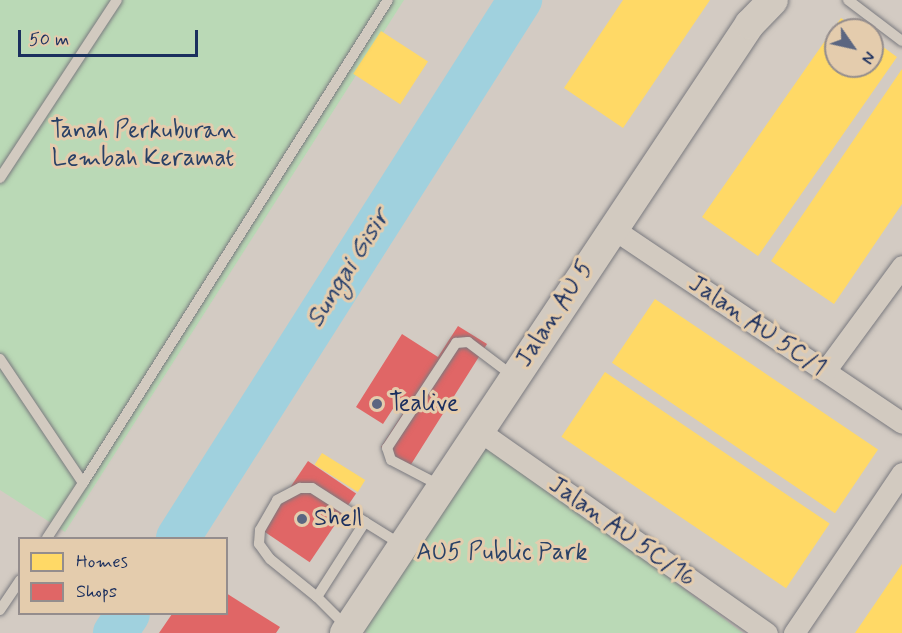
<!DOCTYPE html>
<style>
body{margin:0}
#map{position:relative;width:902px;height:633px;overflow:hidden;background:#d3cbc3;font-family:Mynerve,sans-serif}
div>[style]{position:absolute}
.green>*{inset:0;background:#bad9b6}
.homes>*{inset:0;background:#ffd966;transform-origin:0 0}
.shops>*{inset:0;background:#e06666;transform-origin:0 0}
.river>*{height:44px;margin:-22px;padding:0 22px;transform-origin:22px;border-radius:22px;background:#a0d1de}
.roads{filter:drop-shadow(0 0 2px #7a7a7f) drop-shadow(0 0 2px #7a7a7f)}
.service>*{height:10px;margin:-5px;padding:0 5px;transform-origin:5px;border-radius:5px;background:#d2cac0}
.minor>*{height:21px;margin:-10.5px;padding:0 10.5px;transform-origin:10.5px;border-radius:10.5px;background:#d2cac0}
.secondary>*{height:30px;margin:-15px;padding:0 15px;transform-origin:15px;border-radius:15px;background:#d2cac0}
.dots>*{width:16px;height:16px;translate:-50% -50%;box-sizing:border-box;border:3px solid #e4ccad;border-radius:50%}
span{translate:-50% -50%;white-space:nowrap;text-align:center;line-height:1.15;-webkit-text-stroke:6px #e4ccad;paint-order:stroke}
.park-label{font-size:24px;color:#294166}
.street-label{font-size:24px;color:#1b2f5e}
.poi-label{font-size:24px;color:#1b2f5e}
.left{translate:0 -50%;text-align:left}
.water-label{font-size:26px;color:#263f6c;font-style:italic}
.legend{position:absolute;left:18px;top:537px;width:210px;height:78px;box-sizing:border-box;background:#e4ccad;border:2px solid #948d8d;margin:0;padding:8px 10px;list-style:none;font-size:18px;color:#1b2f5e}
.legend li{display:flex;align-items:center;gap:12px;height:30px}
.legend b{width:30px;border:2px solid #948d8d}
.north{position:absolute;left:824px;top:18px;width:60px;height:60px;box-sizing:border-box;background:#e4ccad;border:2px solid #948d8d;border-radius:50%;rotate:124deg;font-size:16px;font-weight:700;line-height:24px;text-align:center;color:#1b2f5e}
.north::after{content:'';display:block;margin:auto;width:21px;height:27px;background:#5b6681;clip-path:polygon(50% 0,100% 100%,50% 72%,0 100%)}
.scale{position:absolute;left:18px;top:30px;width:180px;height:27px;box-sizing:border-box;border:3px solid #1b2f5e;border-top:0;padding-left:8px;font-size:18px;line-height:21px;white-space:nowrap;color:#1b2f5e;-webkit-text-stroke:4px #e4ccad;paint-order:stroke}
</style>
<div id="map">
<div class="green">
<i style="clip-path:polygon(0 0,404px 0,65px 532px,0 490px)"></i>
<i style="clip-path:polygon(482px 438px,743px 633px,367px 633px,356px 625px)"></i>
</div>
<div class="homes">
<i style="clip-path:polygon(623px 0,710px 0,623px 128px,564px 88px)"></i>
<i style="clip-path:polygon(841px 18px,859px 30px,836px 30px,836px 66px,872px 66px,872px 39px,897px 57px,758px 256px,702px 217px)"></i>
<i style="left:381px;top:31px;width:56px;height:51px;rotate:33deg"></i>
<i style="clip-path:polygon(902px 69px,902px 204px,834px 304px,771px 261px)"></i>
<i style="left:655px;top:299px;width:269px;height:77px;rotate:34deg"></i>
<i style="left:605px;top:372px;width:271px;height:78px;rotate:34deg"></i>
<i style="left:322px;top:453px;width:51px;height:14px;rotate:32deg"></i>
<i style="clip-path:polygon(902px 564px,902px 633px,855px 633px,887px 586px)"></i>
</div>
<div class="shops">
<i style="clip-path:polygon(458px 326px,487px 344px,410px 466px,381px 447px,407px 407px,398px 401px,383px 424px,356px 407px,402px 334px,438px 357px)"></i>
<i style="left:308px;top:461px;width:58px;height:83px;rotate:34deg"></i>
<i style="clip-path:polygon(226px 593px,280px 627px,276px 633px,159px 633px,172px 614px,226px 614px)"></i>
</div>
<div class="river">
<i style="left:178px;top:538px;width:638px;rotate:-57.56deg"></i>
<i style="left:115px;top:633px;width:23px;rotate:-56deg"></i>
</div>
<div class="roads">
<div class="service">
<i style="left:848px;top:0;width:68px;rotate:37.2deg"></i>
<i style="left:0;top:178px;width:213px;rotate:-56.7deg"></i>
<i style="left:0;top:359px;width:149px;rotate:56.2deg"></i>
<i style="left:83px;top:483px;width:66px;rotate:123.2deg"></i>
<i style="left:83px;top:483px;width:571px;rotate:-57.73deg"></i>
<i style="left:441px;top:486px;width:56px;rotate:-152.5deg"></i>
<i style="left:391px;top:460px;width:13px;rotate:-108deg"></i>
<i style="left:387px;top:448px;width:126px;rotate:-56.7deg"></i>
<i style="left:456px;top:343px;width:12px;rotate:-5deg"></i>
<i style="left:468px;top:342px;width:56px;rotate:37.1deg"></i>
<i style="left:317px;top:597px;width:60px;rotate:-141deg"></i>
<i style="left:270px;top:559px;width:19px;rotate:-126deg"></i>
<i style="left:259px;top:544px;width:14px;rotate:-86deg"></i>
<i style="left:260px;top:530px;width:34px;rotate:-60deg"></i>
<i style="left:277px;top:500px;width:26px;rotate:-28deg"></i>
<i style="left:300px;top:488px;width:12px"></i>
<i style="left:312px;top:488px;width:63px;rotate:32.7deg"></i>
<i style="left:0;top:610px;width:36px;rotate:-56deg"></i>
<i style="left:346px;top:626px;width:41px;rotate:-135deg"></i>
<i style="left:317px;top:597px;width:89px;rotate:-57.4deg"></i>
<i style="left:365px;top:522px;width:44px;rotate:31.9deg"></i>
</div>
<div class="minor">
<i style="left:612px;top:228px;width:349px;rotate:33.9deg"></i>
<i style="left:825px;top:371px;width:130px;rotate:-53.7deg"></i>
<i style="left:478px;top:430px;width:353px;rotate:35.1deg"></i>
<i style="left:794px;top:633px;width:193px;rotate:-56deg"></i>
</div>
<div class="secondary">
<i style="left:345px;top:633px;width:731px;rotate:-56.38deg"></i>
<i style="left:750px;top:24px;width:33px;rotate:-46deg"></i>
</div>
</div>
<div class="dots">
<i style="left:377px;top:404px;background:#5b6681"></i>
<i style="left:302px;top:519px;background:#5b6681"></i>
</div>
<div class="park-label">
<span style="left:143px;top:145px">Tanah Perkuburan<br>Lembah Keramat</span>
<span style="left:502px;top:553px">AU5 Public Park</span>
</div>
<div class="street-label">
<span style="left:555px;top:314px;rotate:-57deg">Jalan AU 5</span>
<span style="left:757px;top:326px;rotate:34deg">Jalan AU 5C/1</span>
<span style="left:622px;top:532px;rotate:35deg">Jalan AU 5C/16</span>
</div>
<div class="poi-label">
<span class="left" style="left:389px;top:404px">Tealive</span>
<span class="left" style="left:314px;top:519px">Shell</span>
</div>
<div class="water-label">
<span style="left:349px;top:269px;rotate:-58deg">Sungai Gisir</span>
</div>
<ul class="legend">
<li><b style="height:16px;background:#ffd966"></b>Homes</li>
<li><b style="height:16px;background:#e06666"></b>Shops</li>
</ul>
<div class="north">N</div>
<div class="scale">50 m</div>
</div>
